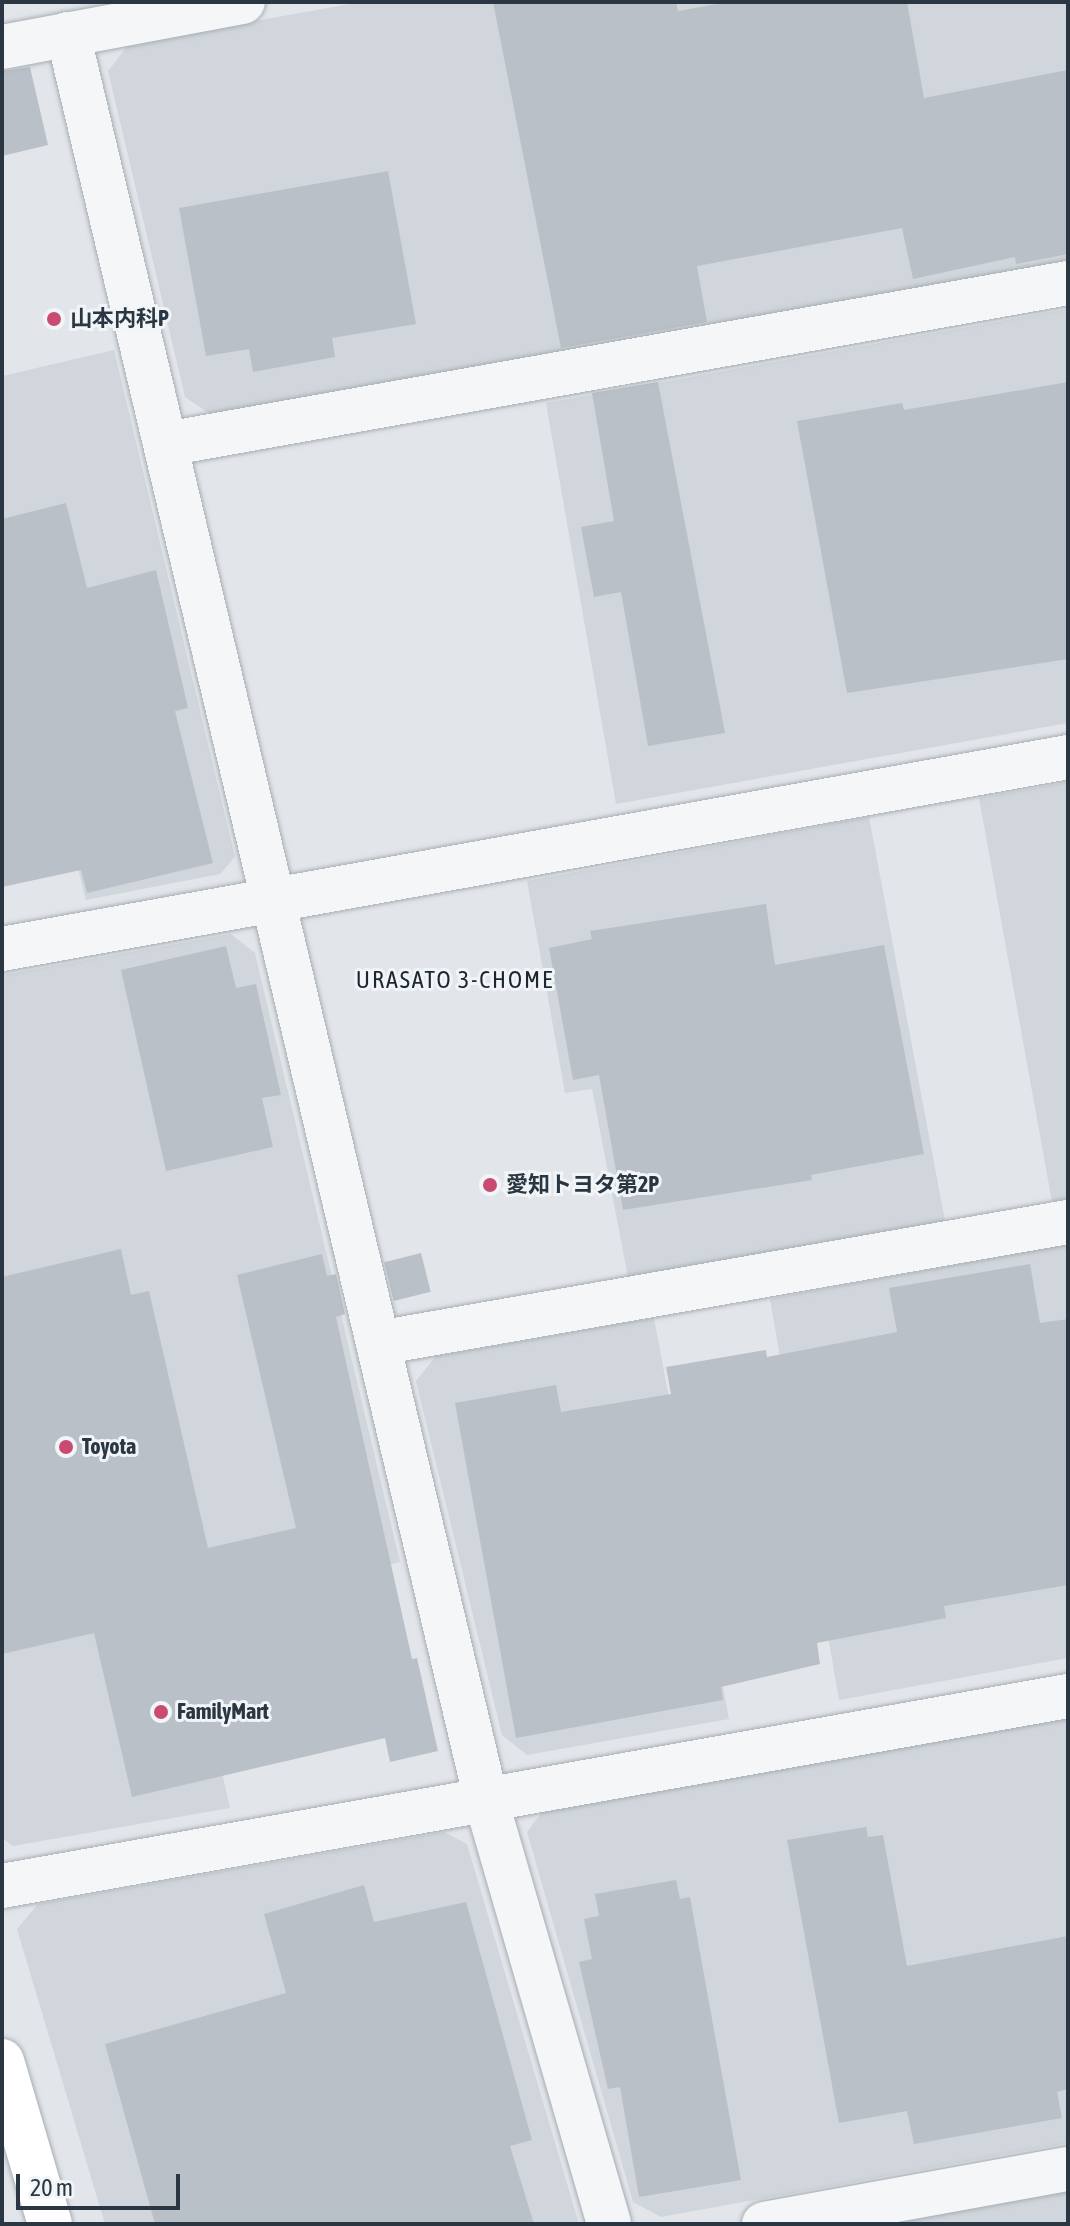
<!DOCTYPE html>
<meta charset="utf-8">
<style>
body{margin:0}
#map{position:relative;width:1070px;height:2226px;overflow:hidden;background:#e2e6ea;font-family:"Asap Condensed","Noto Sans JP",sans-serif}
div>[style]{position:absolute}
.built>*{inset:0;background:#d0d6dc}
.building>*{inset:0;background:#b9c0c7;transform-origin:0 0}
.roads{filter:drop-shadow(0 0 2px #a7aeb4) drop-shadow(0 0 2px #a7aeb4)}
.minor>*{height:44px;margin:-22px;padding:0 22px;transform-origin:22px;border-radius:22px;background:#f4f6f8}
.major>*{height:44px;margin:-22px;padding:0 22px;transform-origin:22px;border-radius:22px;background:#fff}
.dots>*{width:22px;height:22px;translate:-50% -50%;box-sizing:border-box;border:4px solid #f1f5f7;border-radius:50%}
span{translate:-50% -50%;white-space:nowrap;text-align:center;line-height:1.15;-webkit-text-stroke:6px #f1f5f7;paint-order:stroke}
.poi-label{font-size:22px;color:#2a3641;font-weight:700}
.left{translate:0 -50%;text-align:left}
.neighbourhood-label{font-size:24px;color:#1c2732;letter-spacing:2px}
.frame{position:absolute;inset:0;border:4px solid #2a3641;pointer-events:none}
.scale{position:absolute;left:16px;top:2174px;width:164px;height:36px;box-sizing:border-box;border:4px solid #2a3641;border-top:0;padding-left:10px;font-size:24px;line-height:28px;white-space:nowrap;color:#2a3641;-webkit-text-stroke:6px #f1f5f7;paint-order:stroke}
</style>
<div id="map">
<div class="built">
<i style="clip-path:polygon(361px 2px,1068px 2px,1068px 261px,210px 414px,185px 397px,108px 71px,129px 44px)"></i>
<i style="clip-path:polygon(1068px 309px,1068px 723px,616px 804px,546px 403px)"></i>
<i style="clip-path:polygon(114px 350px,235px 857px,220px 874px,86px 900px,56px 783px,2px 795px,2px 376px)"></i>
<i style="clip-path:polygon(1068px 782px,1068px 1199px,1052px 1202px,979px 798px)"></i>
<i style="clip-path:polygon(869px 817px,945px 1221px,628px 1277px,592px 1089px,565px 1093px,527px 881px)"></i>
<i style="clip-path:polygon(231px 934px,255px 953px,400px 1562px,186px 1613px,230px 1808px,13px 1846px,2px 1838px,2px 975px)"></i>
<i style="clip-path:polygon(1068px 1244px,1068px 1658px,839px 1700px,770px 1299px)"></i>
<i style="clip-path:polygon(654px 1318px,729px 1719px,527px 1755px,502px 1735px,416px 1381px,436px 1356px)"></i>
<i style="clip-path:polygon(1068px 1718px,1068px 2143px,661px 2217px,633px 2202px,527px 1832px,542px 1812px)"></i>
<i style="clip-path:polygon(444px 1832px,467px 1844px,579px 2224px,105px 2224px,17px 1929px,38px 1904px)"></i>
<i style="clip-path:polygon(1068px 2191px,1068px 2224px,885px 2224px)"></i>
</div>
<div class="building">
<i style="clip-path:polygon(493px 2px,676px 2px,678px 11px,728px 2px,907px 2px,924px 98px,1068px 70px,1068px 254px,1016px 264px,1015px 257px,913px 279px,902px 228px,697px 266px,707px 322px,561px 348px)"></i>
<i style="clip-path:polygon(30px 67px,48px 145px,2px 156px,2px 71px)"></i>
<i style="clip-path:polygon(388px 171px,416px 324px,332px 338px,335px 357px,253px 372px,249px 349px,206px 356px,179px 208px)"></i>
<i style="clip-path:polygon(658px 382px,725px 733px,648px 746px,621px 592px,594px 597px,581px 527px,614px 521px,592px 393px)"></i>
<i style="clip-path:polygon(1068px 382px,1068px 659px,847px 693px,797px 421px,902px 403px,904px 410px)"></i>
<i style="clip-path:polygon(66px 503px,87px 588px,156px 570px,188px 708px,175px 711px,213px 863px,87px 893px,81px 870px,2px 887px,2px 519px)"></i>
<i style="clip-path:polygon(766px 904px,775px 965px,884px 945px,924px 1154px,811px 1175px,812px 1180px,623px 1210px,599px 1075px,573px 1080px,549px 948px,592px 939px,590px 931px)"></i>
<i style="clip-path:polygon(226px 946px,236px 988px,256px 984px,281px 1095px,262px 1098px,273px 1147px,166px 1171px,121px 970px)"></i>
<i style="clip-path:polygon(121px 1249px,131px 1295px,149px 1291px,208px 1548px,296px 1528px,237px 1275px,322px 1254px,327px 1276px,336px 1274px,345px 1314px,336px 1317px,412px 1659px,417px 1658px,438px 1751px,390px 1762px,385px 1738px,132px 1797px,94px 1633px,2px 1654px,2px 1277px)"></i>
<i style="left:421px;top:1253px;width:40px;height:38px;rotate:76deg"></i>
<i style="clip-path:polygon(1030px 1264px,1040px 1323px,1068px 1319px,1068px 1585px,944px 1606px,946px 1618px,817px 1643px,820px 1664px,721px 1687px,723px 1700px,516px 1738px,455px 1403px,556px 1385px,561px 1412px,671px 1394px,666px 1367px,766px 1350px,767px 1357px,897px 1332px,889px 1288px)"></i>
<i style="clip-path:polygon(866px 1827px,868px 1837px,883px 1835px,907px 1966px,1068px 1936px,1068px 2089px,1057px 2092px,1062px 2118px,914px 2144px,907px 2111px,839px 2123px,787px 1840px)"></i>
<i style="clip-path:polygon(676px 1880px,680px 1899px,690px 1897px,741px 2180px,639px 2197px,620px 2087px,608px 2089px,579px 1962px,592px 1959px,584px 1919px,599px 1916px,595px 1894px)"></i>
<i style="clip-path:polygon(364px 1885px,374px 1922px,466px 1902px,532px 2140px,510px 2146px,534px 2224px,155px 2224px,105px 2044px,286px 1993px,264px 1914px)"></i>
</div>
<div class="roads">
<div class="minor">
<i style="left:68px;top:34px;width:1815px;rotate:76.68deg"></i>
<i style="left:486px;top:1800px;width:441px;rotate:73.8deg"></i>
<i style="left:2px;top:47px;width:245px;rotate:-10.6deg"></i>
<i style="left:166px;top:444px;width:916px;rotate:-10.12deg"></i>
<i style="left:2px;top:949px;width:1083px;rotate:-10.21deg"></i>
<i style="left:378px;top:1343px;width:701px;rotate:-9.95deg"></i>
<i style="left:2px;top:1886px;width:1083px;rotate:-10.11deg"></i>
<i style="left:764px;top:2224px;width:309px;rotate:-10.3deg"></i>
</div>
<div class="major">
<i style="left:2px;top:2061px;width:170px;rotate:73.6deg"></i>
</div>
</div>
<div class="dots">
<i style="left:54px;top:319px;background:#cb4b70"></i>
<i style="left:490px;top:1185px;background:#cb4b70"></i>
<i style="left:66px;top:1447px;background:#cb4b70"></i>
<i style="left:161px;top:1712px;background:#cb4b70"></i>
</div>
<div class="poi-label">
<span class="left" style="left:70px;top:319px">山本内科P</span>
<span class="left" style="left:506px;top:1185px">愛知トヨタ第2P</span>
<span class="left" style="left:82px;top:1447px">Toyota</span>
<span class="left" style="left:177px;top:1712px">FamilyMart</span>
</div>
<div class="neighbourhood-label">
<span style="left:455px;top:980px">URASATO 3-CHOME</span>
</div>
<div class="frame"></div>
<div class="scale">20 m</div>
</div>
